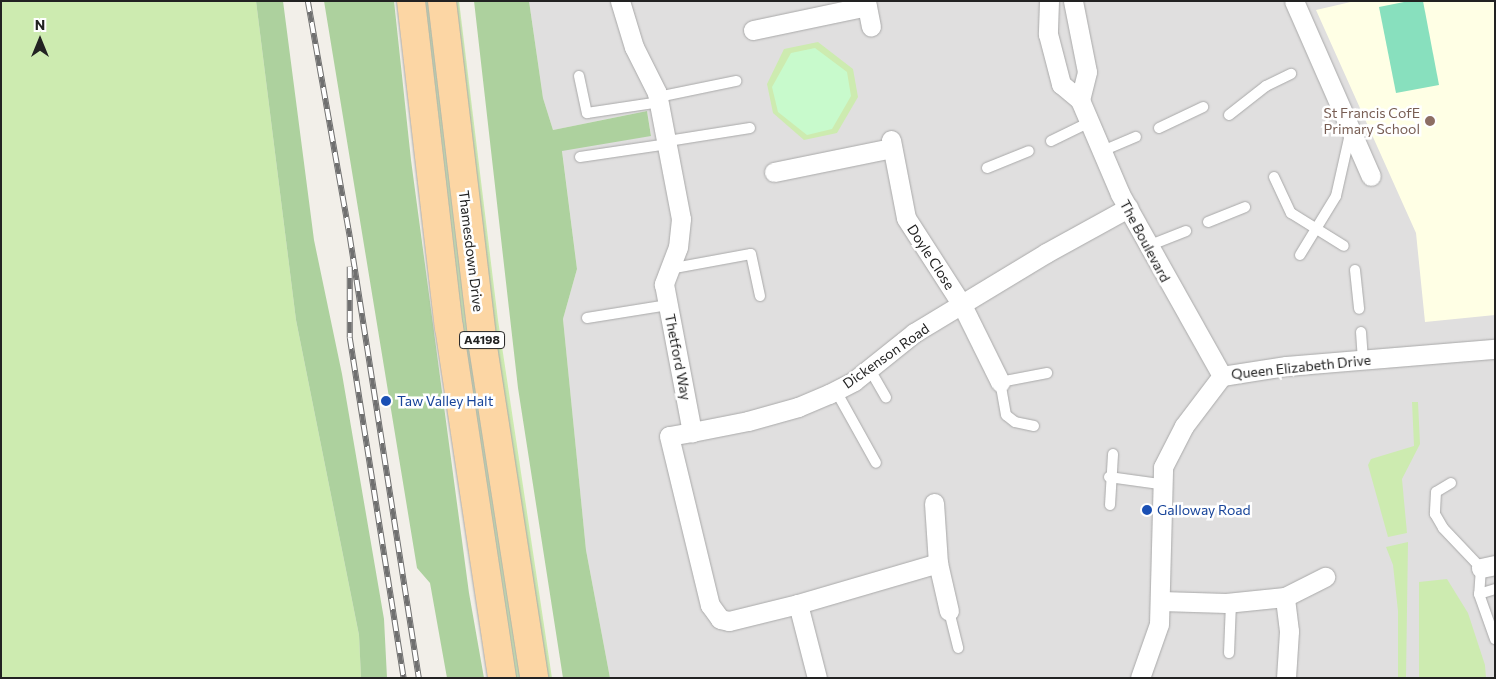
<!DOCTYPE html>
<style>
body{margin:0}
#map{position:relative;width:1496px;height:679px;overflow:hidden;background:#f2efe9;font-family:Commissioner,sans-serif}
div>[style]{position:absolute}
.residential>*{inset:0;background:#e0dfdf}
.education>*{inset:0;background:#ffffe5}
.grass>*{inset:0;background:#cdebb0}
.forest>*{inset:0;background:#add19e}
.park>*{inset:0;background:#c8facc}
.pitch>*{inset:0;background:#88e0be}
.roads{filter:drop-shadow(0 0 1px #a9a9a9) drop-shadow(0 0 1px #a9a9a9)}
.lane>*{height:10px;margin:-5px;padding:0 5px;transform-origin:5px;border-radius:5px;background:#fff}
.street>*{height:19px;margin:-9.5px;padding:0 9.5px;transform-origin:9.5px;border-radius:9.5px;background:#fff}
.primary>*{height:28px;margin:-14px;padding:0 14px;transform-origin:14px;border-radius:14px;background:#fcd6a4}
.rail>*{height:5.5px;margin-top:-2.75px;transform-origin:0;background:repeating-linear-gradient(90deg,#fff 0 11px,#707070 0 22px);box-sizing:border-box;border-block:1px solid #707070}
.dots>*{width:14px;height:14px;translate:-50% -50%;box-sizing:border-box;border:2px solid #fff;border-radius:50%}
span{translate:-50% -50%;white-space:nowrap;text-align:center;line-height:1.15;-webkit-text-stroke:5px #fff;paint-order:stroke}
.shield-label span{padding:1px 4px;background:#fff;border:1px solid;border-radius:4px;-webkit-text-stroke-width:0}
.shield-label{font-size:12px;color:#222;font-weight:700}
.education-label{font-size:14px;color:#785e54}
.right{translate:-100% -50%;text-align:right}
.street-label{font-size:14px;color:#222}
.transit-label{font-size:14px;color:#164399}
.left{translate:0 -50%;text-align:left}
.frame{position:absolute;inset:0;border:2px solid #222;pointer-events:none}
.north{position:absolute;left:15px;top:15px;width:50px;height:50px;-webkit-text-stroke:4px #fff;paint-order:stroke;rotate:0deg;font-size:14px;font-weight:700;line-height:20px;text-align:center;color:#222}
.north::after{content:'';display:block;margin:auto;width:18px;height:22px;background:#222;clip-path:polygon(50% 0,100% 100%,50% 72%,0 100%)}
</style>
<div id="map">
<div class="residential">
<i style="clip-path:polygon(529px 1px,1495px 1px,1495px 678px,610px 678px,586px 550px,563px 319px,577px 269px,562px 150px,651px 135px,647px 111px,553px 130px,543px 98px)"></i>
</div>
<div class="education">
<i style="clip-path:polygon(1355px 1px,1495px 1px,1495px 315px,1425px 322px,1416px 233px,1316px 10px)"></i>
</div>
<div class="grass">
<i style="clip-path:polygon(1px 1px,256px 1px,296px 320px,359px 635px,361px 678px,1px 678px)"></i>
<i style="clip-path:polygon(422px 1px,430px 1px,522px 678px,515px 678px,460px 306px)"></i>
<i style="clip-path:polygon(453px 1px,459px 1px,498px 320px,552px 678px,545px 678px,487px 289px)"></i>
<i style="clip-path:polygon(818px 42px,853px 69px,858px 97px,837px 133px,804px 140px,773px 113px,767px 84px,784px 49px)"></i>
<i style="clip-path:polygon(1412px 402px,1418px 402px,1420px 444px,1402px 479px,1407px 533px,1388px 537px,1368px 465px,1371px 459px,1414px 446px)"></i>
<i style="clip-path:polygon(1408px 542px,1406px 678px,1398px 678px,1398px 611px,1393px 565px,1386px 547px)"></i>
<i style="clip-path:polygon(1447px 579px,1468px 613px,1485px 665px,1486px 678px,1419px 678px,1419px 582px)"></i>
</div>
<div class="forest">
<i style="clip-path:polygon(256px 1px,283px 1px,314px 240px,342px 374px,384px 619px,387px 678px,361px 678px,359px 635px,296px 320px)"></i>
<i style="clip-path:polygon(324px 1px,394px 1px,411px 160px,469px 593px,484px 678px,447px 678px,430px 583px,417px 568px)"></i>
<i style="clip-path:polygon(474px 1px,529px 1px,543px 98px,553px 130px,647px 111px,651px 136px,562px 151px,577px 269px,563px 319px,586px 550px,610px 678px,563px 678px,518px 388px)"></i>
</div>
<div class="park">
<i style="clip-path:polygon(815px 48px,847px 72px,851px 96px,832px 129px,807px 135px,778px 112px,772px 87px,791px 53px)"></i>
</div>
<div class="pitch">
<i style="clip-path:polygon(1409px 1px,1423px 1px,1439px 85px,1396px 93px,1379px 7px)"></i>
</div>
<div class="roads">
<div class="lane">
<i style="left:579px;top:76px;width:38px;rotate:78deg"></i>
<i style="left:587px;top:113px;width:74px;rotate:-8.6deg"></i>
<i style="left:658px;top:97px;width:80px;rotate:-11.6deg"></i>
<i style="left:1229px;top:115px;width:47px;rotate:-38.1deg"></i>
<i style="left:1266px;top:86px;width:28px;rotate:-26deg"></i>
<i style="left:1159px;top:128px;width:49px;rotate:-25.5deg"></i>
<i style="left:668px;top:141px;width:83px;rotate:-9deg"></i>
<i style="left:1051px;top:141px;width:41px;rotate:-25.9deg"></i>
<i style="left:1100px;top:152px;width:39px;rotate:-23deg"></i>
<i style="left:580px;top:157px;width:89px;rotate:-8.4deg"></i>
<i style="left:987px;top:168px;width:45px;rotate:-22deg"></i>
<i style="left:1274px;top:177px;width:40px;rotate:65deg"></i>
<i style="left:1291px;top:213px;width:62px;rotate:31.9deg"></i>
<i style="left:1208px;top:222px;width:40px;rotate:-22deg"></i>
<i style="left:1148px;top:246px;width:41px;rotate:-21.5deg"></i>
<i style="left:1300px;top:255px;width:69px;rotate:-58.6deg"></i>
<i style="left:1336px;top:196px;width:64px;rotate:-77.3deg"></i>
<i style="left:669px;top:269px;width:83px;rotate:-10.4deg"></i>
<i style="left:751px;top:254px;width:43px;rotate:77.9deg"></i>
<i style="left:1355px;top:270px;width:39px;rotate:84deg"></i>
<i style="left:587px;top:318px;width:82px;rotate:-9.1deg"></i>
<i style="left:1361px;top:332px;width:28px;rotate:86deg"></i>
<i style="left:869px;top:368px;width:34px;rotate:60deg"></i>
<i style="left:836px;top:391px;width:82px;rotate:60.9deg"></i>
<i style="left:1034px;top:426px;width:19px;rotate:-168deg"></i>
<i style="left:1015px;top:422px;width:11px;rotate:-142deg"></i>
<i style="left:1006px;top:415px;width:34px;rotate:-100deg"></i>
<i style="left:1000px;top:382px;width:48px;rotate:-10.8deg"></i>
<i style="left:1109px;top:477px;width:51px;rotate:7.8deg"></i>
<i style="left:1451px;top:483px;width:17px;rotate:149deg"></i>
<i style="left:1436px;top:492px;width:22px;rotate:93deg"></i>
<i style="left:1435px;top:514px;width:16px;rotate:60deg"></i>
<i style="left:1443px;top:528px;width:55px;rotate:46.5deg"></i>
<i style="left:1481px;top:568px;width:26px;rotate:94deg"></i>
<i style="left:1479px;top:594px;width:48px;rotate:70.4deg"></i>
<i style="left:1110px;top:505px;width:51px;rotate:-86.6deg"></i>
<i style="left:1479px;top:594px;width:17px;rotate:-17deg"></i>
<i style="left:949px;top:611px;width:38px;rotate:76deg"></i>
<i style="left:1229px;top:653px;width:50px;rotate:-87.7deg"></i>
</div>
<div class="street">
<i style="left:620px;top:1px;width:48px;rotate:73.1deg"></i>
<i style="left:634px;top:47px;width:51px;rotate:63.4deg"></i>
<i style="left:657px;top:93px;width:128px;rotate:79.2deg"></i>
<i style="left:681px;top:219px;width:28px;rotate:96deg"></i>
<i style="left:678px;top:247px;width:40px;rotate:111deg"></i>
<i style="left:664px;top:284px;width:151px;rotate:79.3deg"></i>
<i style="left:692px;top:432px;width:23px;rotate:170deg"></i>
<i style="left:669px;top:436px;width:174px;rotate:76.4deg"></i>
<i style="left:710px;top:605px;width:17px;rotate:54deg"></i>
<i style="left:720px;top:619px;width:9px;rotate:13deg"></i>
<i style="left:729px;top:621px;width:71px;rotate:-13.8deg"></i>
<i style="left:798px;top:604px;width:76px;rotate:75.6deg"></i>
<i style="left:866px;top:1px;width:26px;rotate:79deg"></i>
<i style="left:1049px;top:1px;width:33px;rotate:92deg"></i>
<i style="left:1048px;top:34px;width:52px;rotate:75.4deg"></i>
<i style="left:1061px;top:84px;width:25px;rotate:40deg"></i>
<i style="left:1080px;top:100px;width:102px;rotate:66.9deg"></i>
<i style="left:1120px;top:194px;width:209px;rotate:60.7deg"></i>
<i style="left:1073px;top:1px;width:72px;rotate:78.8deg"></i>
<i style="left:1087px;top:72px;width:29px;rotate:104deg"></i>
<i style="left:1294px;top:1px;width:191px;rotate:66.3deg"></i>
<i style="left:753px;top:30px;width:116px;rotate:-11.9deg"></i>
<i style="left:891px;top:140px;width:79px;rotate:79.1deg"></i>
<i style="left:906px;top:218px;width:103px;rotate:57.2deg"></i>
<i style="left:962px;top:305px;width:86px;rotate:63.7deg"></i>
<i style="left:774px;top:172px;width:120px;rotate:-11.5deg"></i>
<i style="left:692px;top:432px;width:57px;rotate:-11.1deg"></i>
<i style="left:748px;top:421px;width:52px;rotate:-15.6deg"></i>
<i style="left:798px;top:407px;width:34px;rotate:-23deg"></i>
<i style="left:829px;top:394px;width:28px;rotate:-27deg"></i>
<i style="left:854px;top:381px;width:77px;rotate:-38.7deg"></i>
<i style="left:914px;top:333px;width:154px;rotate:-31.2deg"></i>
<i style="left:1046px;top:253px;width:94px;rotate:-28.8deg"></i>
<i style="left:934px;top:503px;width:60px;rotate:86.2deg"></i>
<i style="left:938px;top:563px;width:49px;rotate:77.1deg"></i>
<i style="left:1481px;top:568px;width:14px;rotate:-12deg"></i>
<i style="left:1161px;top:601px;width:65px;rotate:1.8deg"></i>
<i style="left:1226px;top:603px;width:59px;rotate:-5.8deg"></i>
<i style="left:798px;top:604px;width:146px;rotate:-16.3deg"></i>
<i style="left:1140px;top:678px;width:57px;rotate:-70.6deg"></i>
<i style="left:1159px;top:624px;width:157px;rotate:-88.5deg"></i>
<i style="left:1163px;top:467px;width:46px;rotate:-62.9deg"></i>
<i style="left:1184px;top:426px;width:63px;rotate:-52.8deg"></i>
<i style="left:1222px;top:376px;width:65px;rotate:-8.9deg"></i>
<i style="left:1286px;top:366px;width:210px;rotate:-4.7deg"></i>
<i style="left:1286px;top:678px;width:47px;rotate:-86.3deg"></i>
<i style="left:1289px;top:631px;width:34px;rotate:-97deg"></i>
<i style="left:1285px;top:597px;width:45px;rotate:-26.6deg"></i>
</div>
<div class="primary">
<i style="left:411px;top:1px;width:328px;rotate:83.4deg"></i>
<i style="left:449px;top:327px;width:355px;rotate:81.4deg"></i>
<i style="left:442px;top:1px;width:348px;rotate:83.2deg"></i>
<i style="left:483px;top:347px;width:335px;rotate:81.2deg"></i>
</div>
</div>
<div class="rail">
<i style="left:308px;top:1px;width:240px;rotate:79.9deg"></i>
<i style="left:350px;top:237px;width:446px;rotate:81.1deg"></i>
<i style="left:350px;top:267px;width:71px;rotate:90deg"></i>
<i style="left:350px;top:338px;width:344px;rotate:81deg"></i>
</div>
<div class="dots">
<i style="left:1430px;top:121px;background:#8d6e63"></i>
<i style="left:386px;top:401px;background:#1a4fb4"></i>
<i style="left:1147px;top:510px;background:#1a4fb4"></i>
</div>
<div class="shield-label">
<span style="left:482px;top:340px">A4198</span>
</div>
<div class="education-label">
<span class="right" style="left:1420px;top:121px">St Francis CofE<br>Primary School</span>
</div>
<div class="street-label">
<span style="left:1145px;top:241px;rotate:62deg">The Boulevard</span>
<span style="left:471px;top:251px;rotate:83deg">Thamesdown Drive</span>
<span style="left:931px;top:257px;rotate:57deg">Doyle Close</span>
<span style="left:886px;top:356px;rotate:-35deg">Dickenson Road</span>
<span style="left:678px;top:357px;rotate:79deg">Thetford Way</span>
<span style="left:1301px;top:367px;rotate:-6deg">Queen Elizabeth Drive</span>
</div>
<div class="transit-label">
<span class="left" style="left:397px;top:401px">Taw Valley Halt</span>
<span class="left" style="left:1157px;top:510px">Galloway Road</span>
</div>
<div class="frame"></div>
<div class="north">N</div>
</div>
